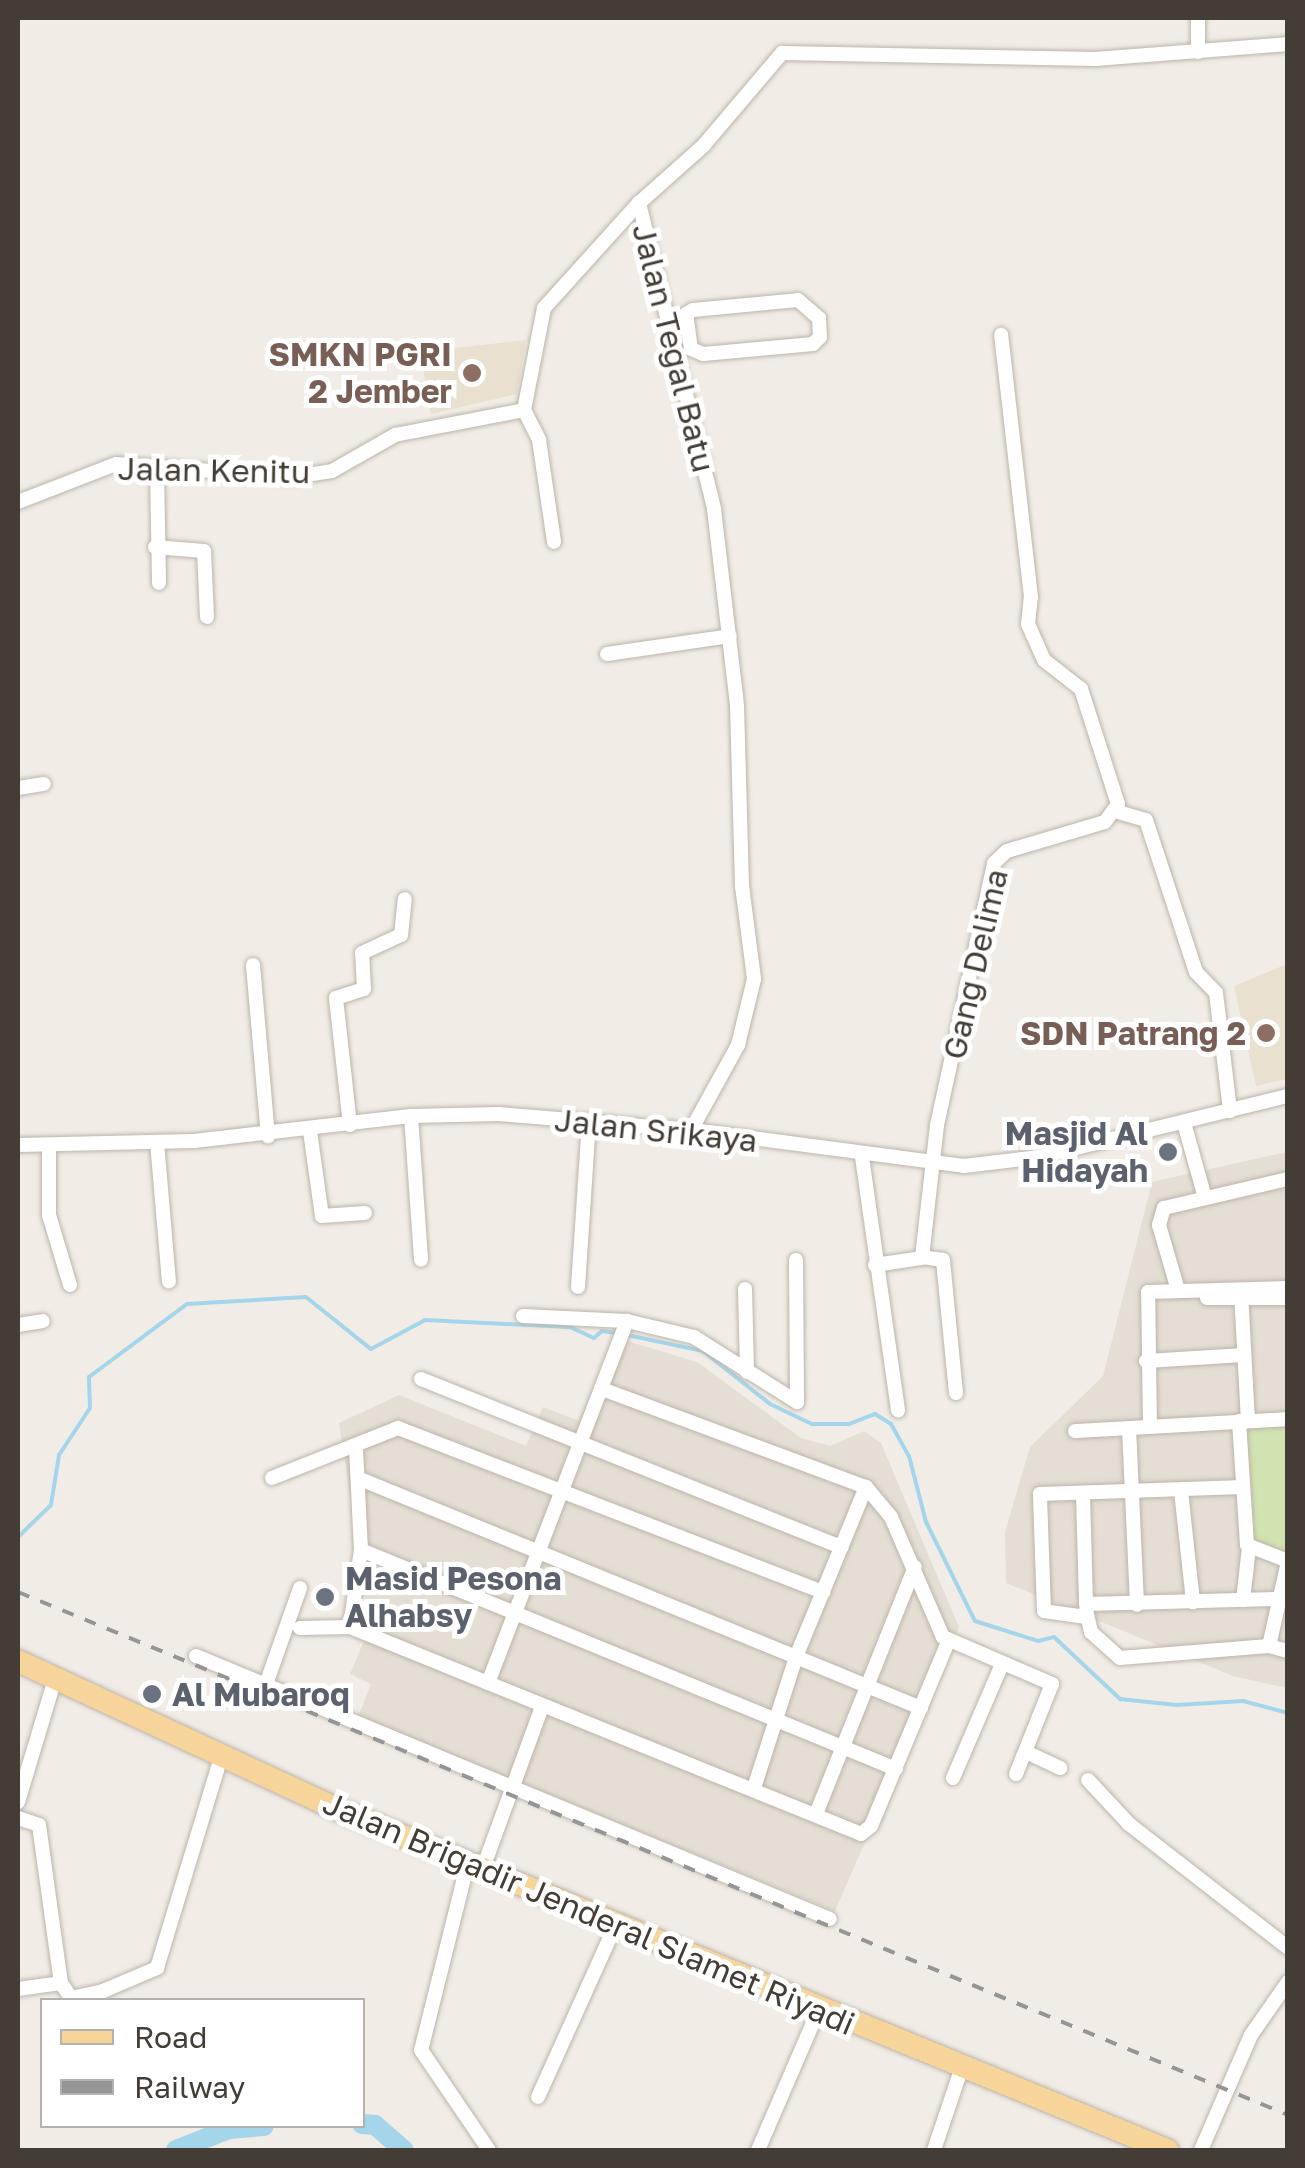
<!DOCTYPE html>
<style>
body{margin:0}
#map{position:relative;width:1305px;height:2168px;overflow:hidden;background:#f1ede6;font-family:"Golos Text",sans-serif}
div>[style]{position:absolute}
.residential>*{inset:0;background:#e5ded4}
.education>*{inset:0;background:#eae0d0}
.green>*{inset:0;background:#d1e3b1}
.stream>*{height:4px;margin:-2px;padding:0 2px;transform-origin:2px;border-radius:2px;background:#a5d5eb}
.river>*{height:20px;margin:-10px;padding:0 10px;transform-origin:10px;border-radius:10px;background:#a5d5eb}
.roads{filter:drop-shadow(0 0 2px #bcb4a9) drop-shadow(0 0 2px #bcb4a9)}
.street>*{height:14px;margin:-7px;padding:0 7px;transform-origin:7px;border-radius:7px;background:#fff}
.primary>*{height:22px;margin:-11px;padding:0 11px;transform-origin:11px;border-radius:11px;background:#f7d499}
.rail>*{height:4px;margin-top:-2px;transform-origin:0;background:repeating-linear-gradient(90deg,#959595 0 12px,transparent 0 24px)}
.dots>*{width:28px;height:28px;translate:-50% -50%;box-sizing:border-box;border:5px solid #fff;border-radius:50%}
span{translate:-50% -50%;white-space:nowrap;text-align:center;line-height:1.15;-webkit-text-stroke:10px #fff;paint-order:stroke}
.street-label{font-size:32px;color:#443d35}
.education-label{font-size:32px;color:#785e54;font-weight:700}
.right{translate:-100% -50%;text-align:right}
.worship-label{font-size:32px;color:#5b616d;font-weight:700}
.left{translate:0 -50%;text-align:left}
.frame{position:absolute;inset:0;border:20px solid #443d35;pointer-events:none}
.legend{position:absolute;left:40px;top:1998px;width:325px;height:130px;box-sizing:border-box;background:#fff;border:2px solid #b4b1ae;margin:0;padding:12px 18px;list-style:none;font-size:30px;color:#443d35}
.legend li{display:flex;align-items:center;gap:20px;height:50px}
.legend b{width:50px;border:2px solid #b4b1ae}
</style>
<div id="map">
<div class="residential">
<i style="clip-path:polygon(1287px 1152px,1287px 1688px,1233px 1676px,1006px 1583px,1005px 1532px,1030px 1447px,1103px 1376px,1152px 1182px)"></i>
<i style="clip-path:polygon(617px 1338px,697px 1362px,801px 1438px,830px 1446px,864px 1431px,881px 1443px,959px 1627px,835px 1911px,358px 1717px,371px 1684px,350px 1674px,370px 1626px,339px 1423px,399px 1395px,526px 1446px,543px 1407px,579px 1421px)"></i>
</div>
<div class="education">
<i style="clip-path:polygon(526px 340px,517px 394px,431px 414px,420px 352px)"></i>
<i style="clip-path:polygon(1287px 964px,1287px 1079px,1256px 1086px,1234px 986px)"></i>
</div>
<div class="green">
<i style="clip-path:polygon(1287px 1420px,1287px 1560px,1248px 1546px,1239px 1423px)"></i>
</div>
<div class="stream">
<i style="left:627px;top:1335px;width:78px;rotate:11.9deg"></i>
<i style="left:703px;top:1351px;width:85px;rotate:38.3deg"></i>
<i style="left:770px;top:1404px;width:47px;rotate:25.5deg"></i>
<i style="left:812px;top:1424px;width:37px"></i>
<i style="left:849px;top:1424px;width:28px;rotate:-21deg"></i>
<i style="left:875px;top:1414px;width:19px;rotate:32deg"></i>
<i style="left:891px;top:1424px;width:37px;rotate:61deg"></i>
<i style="left:909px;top:1456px;width:68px;rotate:75.6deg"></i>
<i style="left:926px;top:1522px;width:110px;rotate:63.7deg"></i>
<i style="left:975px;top:1621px;width:66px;rotate:17.6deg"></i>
<i style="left:1038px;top:1641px;width:16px;rotate:-14deg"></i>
<i style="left:1054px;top:1637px;width:91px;rotate:43.2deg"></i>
<i style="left:1120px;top:1699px;width:57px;rotate:6deg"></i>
<i style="left:1177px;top:1705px;width:66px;rotate:-3.5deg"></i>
<i style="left:1243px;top:1701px;width:47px;rotate:14.9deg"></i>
<i style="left:18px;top:1537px;width:46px;rotate:-44.1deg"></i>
<i style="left:51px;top:1505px;width:51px;rotate:-80.9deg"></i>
<i style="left:59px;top:1455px;width:56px;rotate:-56.6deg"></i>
<i style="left:90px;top:1408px;width:31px;rotate:-92deg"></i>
<i style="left:89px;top:1377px;width:122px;rotate:-36.7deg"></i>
<i style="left:187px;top:1304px;width:119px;rotate:-3.4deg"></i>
<i style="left:306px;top:1297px;width:83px;rotate:38.7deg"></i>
<i style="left:371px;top:1349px;width:61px;rotate:-28.2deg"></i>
<i style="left:425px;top:1320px;width:145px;rotate:2.8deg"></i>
<i style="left:570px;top:1327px;width:26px;rotate:25deg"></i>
<i style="left:594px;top:1338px;width:11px;rotate:-41deg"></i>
<i style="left:602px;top:1331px;width:15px;rotate:8deg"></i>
</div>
<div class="river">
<i style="left:362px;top:2124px;width:13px;rotate:4deg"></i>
<i style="left:375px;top:2125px;width:38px;rotate:41deg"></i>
<i style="left:176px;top:2150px;width:57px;rotate:-21.6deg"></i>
<i style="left:229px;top:2129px;width:35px;rotate:-5deg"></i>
</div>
<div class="roads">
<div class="street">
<i style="left:1198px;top:18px;width:34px;rotate:90deg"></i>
<i style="left:639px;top:203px;width:315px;rotate:76.2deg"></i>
<i style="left:714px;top:509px;width:198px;rotate:83.3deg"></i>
<i style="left:737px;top:706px;width:180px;rotate:88.4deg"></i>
<i style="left:742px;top:886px;width:94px;rotate:82.6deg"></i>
<i style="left:754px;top:979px;width:68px;rotate:103.6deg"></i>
<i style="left:738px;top:1045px;width:97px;rotate:118.9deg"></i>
<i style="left:798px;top:300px;width:28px;rotate:41deg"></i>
<i style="left:819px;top:318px;width:19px;rotate:87deg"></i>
<i style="left:820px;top:337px;width:10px;rotate:135deg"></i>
<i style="left:813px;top:344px;width:110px;rotate:174.8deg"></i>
<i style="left:703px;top:354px;width:13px;rotate:-157deg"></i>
<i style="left:691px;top:349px;width:35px;rotate:-98deg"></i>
<i style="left:686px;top:314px;width:8px;rotate:-30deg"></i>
<i style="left:693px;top:310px;width:105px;rotate:-5.4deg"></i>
<i style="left:524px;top:410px;width:104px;rotate:-78.9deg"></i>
<i style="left:544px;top:308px;width:142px;rotate:-47.9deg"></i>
<i style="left:639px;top:203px;width:87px;rotate:-41.7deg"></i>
<i style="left:704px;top:145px;width:121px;rotate:-49.7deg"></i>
<i style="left:782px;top:53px;width:313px;rotate:1.1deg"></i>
<i style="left:1095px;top:59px;width:194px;rotate:-4.4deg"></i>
<i style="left:524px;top:410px;width:34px;rotate:63deg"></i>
<i style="left:539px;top:440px;width:103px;rotate:81.6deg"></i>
<i style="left:157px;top:467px;width:116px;rotate:89deg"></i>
<i style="left:18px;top:502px;width:105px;rotate:-21.2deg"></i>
<i style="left:116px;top:464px;width:178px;rotate:4.2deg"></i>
<i style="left:294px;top:477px;width:38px;rotate:-9deg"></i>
<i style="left:332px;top:471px;width:73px;rotate:-29.7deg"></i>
<i style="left:395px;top:435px;width:131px;rotate:-11deg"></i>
<i style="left:155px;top:547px;width:49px;rotate:4.7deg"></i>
<i style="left:204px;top:551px;width:66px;rotate:87.4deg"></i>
<i style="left:607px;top:654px;width:124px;rotate:-8.3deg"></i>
<i style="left:18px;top:788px;width:26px;rotate:-9deg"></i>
<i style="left:1118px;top:812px;width:29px;rotate:16deg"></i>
<i style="left:1146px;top:820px;width:160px;rotate:71.8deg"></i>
<i style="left:1196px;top:972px;width:29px;rotate:46deg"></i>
<i style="left:1216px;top:993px;width:119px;rotate:83.2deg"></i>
<i style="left:253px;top:965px;width:172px;rotate:85deg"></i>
<i style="left:411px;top:1116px;width:144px;rotate:86deg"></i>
<i style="left:1184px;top:1123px;width:74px;rotate:74.3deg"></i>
<i style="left:350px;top:1125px;width:128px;rotate:-96.3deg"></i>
<i style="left:336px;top:998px;width:29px;rotate:-18deg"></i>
<i style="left:364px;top:989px;width:36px;rotate:-93deg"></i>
<i style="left:362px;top:953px;width:43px;rotate:-24.8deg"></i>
<i style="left:401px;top:935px;width:36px;rotate:-84deg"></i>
<i style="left:310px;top:1131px;width:86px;rotate:82deg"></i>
<i style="left:322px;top:1216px;width:43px;rotate:-4deg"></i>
<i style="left:157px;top:1142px;width:140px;rotate:85.1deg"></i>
<i style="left:18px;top:1145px;width:176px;rotate:-1.3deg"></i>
<i style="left:194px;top:1141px;width:218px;rotate:-6.6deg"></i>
<i style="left:411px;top:1116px;width:88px;rotate:-1.3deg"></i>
<i style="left:499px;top:1114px;width:193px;rotate:4.8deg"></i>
<i style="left:691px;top:1130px;width:275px;rotate:7.5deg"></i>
<i style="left:964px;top:1166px;width:76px;rotate:-6.8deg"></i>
<i style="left:1039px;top:1157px;width:256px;rotate:-13.8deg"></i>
<i style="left:49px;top:1145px;width:70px;rotate:90deg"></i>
<i style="left:49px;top:1215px;width:73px;rotate:73.3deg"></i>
<i style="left:862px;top:1157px;width:256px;rotate:81.9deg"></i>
<i style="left:875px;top:1265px;width:48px;rotate:-8.5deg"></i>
<i style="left:578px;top:1287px;width:167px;rotate:-86.2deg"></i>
<i style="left:745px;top:1289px;width:83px;rotate:88.6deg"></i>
<i style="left:1178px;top:1290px;width:68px;rotate:-106.3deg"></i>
<i style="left:1159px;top:1225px;width:18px;rotate:-74deg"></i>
<i style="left:1164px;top:1208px;width:127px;rotate:-13.2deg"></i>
<i style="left:1241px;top:1292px;width:129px;rotate:86.9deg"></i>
<i style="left:1207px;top:1298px;width:81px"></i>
<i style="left:523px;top:1316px;width:104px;rotate:2.8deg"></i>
<i style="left:627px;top:1321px;width:69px;rotate:13.4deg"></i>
<i style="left:694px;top:1337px;width:122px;rotate:32.3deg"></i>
<i style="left:797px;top:1402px;width:142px;rotate:-90.4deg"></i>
<i style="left:18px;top:1325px;width:25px;rotate:-9deg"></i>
<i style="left:1146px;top:1361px;width:98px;rotate:-3.5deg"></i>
<i style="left:421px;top:1379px;width:453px;rotate:21.8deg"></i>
<i style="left:602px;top:1389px;width:282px;rotate:20.4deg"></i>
<i style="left:866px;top:1487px;width:181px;rotate:112.4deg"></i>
<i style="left:797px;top:1654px;width:141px;rotate:107.8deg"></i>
<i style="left:956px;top:1393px;width:134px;rotate:-95.6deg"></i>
<i style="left:943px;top:1260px;width:21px;rotate:-172deg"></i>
<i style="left:922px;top:1257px;width:133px;rotate:-83.5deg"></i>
<i style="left:937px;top:1125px;width:268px;rotate:-77.7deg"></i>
<i style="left:994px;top:863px;width:18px;rotate:-43deg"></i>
<i style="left:1007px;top:851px;width:102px;rotate:-16.5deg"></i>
<i style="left:1105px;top:822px;width:22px;rotate:-54deg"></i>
<i style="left:1118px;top:804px;width:121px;rotate:-107.8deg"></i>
<i style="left:1081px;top:689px;width:47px;rotate:-141.9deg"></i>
<i style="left:1044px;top:660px;width:39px;rotate:-114deg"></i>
<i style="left:1028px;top:624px;width:27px;rotate:-84deg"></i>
<i style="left:1031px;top:597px;width:264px;rotate:-96.5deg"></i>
<i style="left:1239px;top:1421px;width:124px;rotate:86.3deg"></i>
<i style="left:1247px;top:1545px;width:44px;rotate:21.3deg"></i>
<i style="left:1150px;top:1427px;width:135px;rotate:-90.8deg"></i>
<i style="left:1148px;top:1292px;width:140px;rotate:-1.6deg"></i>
<i style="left:1129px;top:1428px;width:177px;rotate:87.4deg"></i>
<i style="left:1075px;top:1431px;width:213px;rotate:-3.2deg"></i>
<i style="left:272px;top:1478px;width:136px;rotate:-21.6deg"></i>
<i style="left:398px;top:1428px;width:456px;rotate:21.1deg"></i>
<i style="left:360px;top:1479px;width:606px;rotate:22.21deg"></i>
<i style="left:866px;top:1487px;width:39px;rotate:50deg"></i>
<i style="left:891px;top:1517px;width:131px;rotate:66.6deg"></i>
<i style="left:943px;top:1637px;width:119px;rotate:23.3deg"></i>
<i style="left:1052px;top:1684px;width:97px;rotate:111.8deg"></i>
<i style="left:1181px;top:1491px;width:112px;rotate:83.8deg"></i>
<i style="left:1083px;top:1495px;width:109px;rotate:88.4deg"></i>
<i style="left:1086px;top:1604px;width:190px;rotate:-1.5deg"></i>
<i style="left:361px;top:1550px;width:578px;rotate:22.26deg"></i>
<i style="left:1243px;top:1600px;width:53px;rotate:-83.5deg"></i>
<i style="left:1086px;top:1610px;width:23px;rotate:77deg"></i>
<i style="left:1091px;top:1632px;width:39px;rotate:42deg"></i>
<i style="left:1120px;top:1658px;width:149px;rotate:-4.6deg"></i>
<i style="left:1269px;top:1646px;width:20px;rotate:15deg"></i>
<i style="left:1086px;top:1617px;width:42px;rotate:-171.9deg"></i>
<i style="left:1044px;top:1611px;width:117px;rotate:-92deg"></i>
<i style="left:1040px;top:1494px;width:203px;rotate:-2deg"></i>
<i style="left:350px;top:1627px;width:78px;rotate:-81.9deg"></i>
<i style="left:361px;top:1550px;width:104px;rotate:-92.8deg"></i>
<i style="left:300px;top:1628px;width:50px;rotate:-1.1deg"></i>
<i style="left:350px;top:1627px;width:551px;rotate:22.05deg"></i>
<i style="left:861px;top:1834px;width:13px;rotate:-39deg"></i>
<i style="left:871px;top:1826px;width:199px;rotate:-67.3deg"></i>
<i style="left:1269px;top:1646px;width:86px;rotate:-77.3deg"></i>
<i style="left:196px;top:1656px;width:686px;rotate:22.53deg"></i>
<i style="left:488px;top:1683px;width:388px;rotate:-69deg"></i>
<i style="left:265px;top:1687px;width:105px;rotate:-70.5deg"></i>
<i style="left:1026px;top:1752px;width:38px;rotate:25deg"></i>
<i style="left:953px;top:1778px;width:124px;rotate:-66.7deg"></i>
<i style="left:1088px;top:1780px;width:60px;rotate:47deg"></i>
<i style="left:1129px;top:1824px;width:202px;rotate:37.9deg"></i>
<i style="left:18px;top:1802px;width:128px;rotate:-73.3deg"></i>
<i style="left:816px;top:1814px;width:266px;rotate:-68.2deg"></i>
<i style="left:18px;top:1818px;width:22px;rotate:18deg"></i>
<i style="left:39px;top:1825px;width:160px;rotate:82.1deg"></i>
<i style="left:61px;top:1983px;width:18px;rotate:56deg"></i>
<i style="left:71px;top:1998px;width:33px;rotate:-12deg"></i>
<i style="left:103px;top:1991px;width:59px;rotate:-23.1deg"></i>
<i style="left:157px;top:1968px;width:220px;rotate:-73.1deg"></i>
<i style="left:468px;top:1862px;width:194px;rotate:104deg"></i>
<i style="left:421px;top:2050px;width:121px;rotate:55.8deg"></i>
<i style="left:483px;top:1868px;width:171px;rotate:-69.9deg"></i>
<i style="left:18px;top:1989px;width:43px;rotate:-7.9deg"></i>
<i style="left:538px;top:2097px;width:192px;rotate:-65.7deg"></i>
<i style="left:758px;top:2150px;width:154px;rotate:-66.6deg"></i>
<i style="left:934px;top:2150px;width:88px;rotate:-71.4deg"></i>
<i style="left:1201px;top:2150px;width:125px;rotate:-66.5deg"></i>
<i style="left:1251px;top:2035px;width:65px;rotate:-55.1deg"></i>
</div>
<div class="primary">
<i style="left:18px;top:1661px;width:349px;rotate:24.9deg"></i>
<i style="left:335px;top:1808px;width:900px;rotate:22.35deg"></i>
</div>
</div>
<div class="rail">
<i style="left:18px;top:1592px;width:1373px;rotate:22.38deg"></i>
</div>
<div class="dots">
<i style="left:472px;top:373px;background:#8d6e63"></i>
<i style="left:1266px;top:1033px;background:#8d6e63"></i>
<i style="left:1168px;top:1152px;background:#6b7280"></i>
<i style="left:325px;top:1597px;background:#6b7280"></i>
<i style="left:152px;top:1694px;background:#6b7280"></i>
</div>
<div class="street-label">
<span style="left:674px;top:348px;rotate:76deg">Jalan Tegal Batu</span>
<span style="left:214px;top:470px;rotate:1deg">Jalan Kenitu</span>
<span style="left:975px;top:964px;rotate:-77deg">Gang Delima</span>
<span style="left:656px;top:1130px;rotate:6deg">Jalan Srikaya</span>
<span style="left:589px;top:1913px;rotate:23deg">Jalan Brigadir Jenderal Slamet Riyadi</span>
</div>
<div class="education-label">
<span class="right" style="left:452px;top:373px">SMKN PGRI<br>2 Jember</span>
<span class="right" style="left:1246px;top:1033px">SDN Patrang 2</span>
</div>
<div class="worship-label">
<span class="right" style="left:1148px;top:1152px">Masjid Al<br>Hidayah</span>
<span class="left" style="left:345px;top:1597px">Masid Pesona<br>Alhabsy</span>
<span class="left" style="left:172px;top:1694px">Al Mubaroq</span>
</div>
<div class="frame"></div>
<ul class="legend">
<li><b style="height:12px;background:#f7d499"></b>Road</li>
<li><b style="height:12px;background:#959595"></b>Railway</li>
</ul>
</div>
